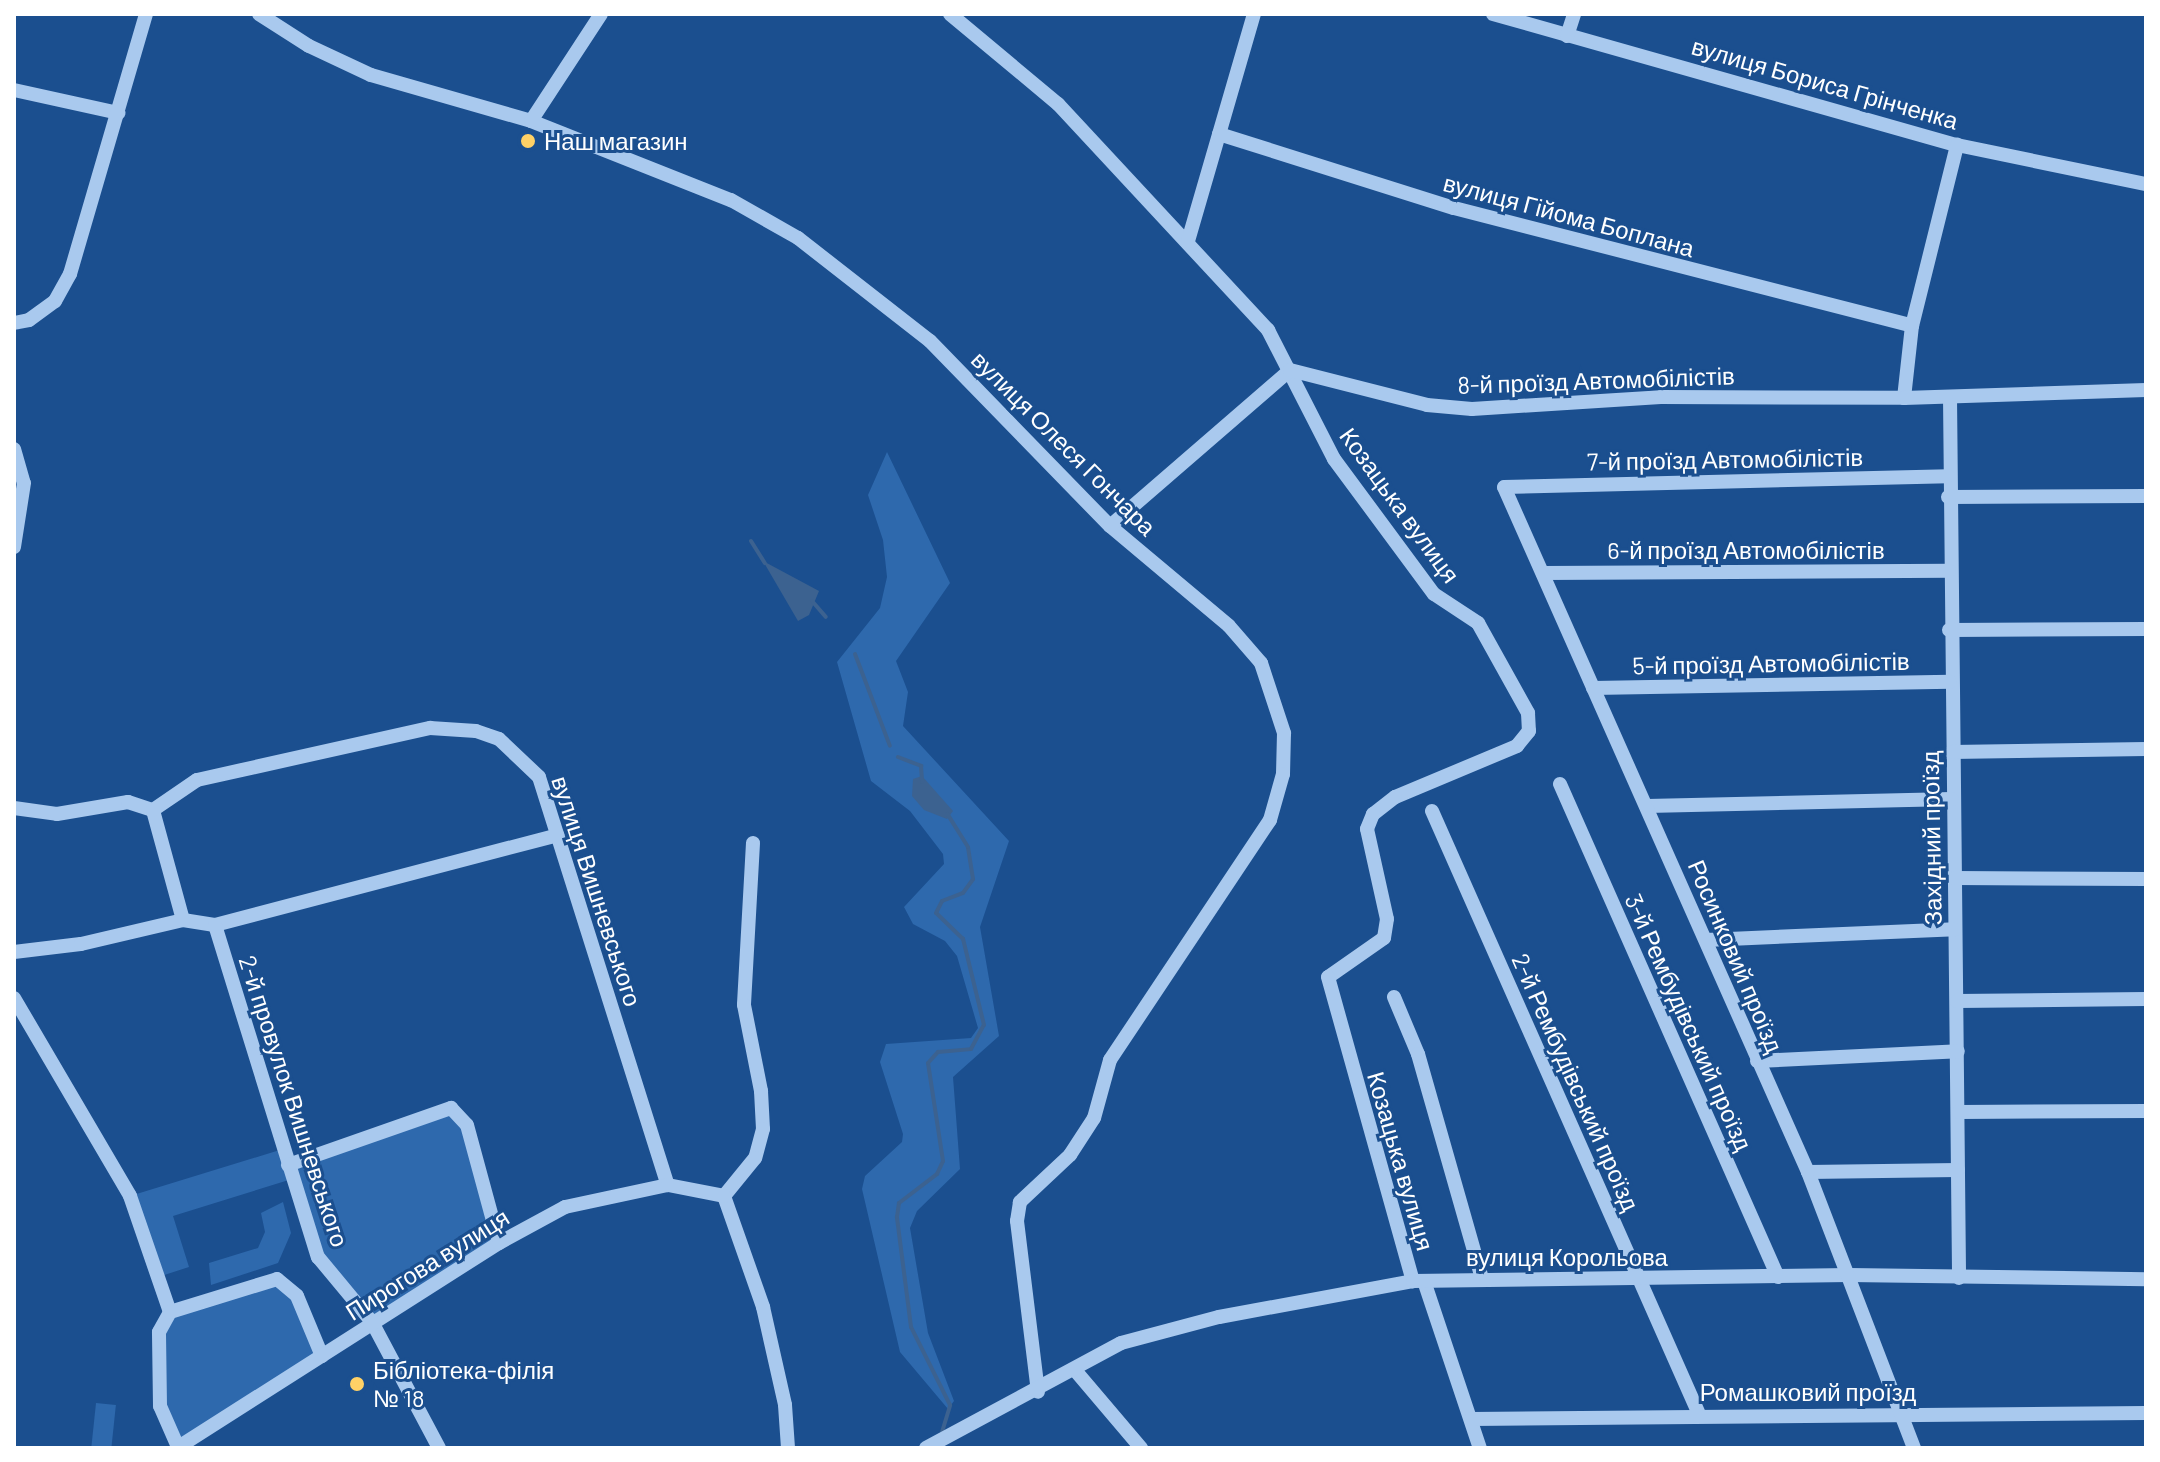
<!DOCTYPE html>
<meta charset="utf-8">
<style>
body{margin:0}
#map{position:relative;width:2160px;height:1462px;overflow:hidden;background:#1b4f8f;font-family:Barlow,sans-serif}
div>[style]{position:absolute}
.green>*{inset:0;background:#2e69ad;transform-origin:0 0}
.water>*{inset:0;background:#3c6290}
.stream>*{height:4px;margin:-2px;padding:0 2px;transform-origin:2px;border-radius:2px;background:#3c6290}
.minor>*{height:14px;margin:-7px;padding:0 7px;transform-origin:7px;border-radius:7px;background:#a9c9ee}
.dots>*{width:22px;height:22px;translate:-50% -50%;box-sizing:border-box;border:4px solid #1b4f8f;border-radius:50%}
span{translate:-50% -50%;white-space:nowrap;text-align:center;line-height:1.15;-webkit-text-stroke:6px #1b4f8f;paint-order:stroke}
.street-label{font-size:24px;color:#fff}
.poi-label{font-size:24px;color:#fff}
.left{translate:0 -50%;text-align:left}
.frame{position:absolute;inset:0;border:16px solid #fff;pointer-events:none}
</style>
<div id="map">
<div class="green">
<i style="clip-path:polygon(887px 452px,950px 583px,896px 661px,908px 692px,903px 726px,1009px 841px,980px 927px,999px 1036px,953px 1077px,960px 1169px,917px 1211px,910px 1228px,928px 1333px,954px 1401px,948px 1409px,900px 1352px,862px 1189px,865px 1176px,902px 1142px,903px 1134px,880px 1062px,886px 1044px,971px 1038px,978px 1028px,957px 956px,945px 941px,913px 924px,904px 907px,944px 864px,943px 854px,910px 811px,871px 781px,837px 662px,880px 608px,887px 577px,883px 540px,868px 495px)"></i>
<i style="clip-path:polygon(456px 1110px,499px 1243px,372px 1322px,318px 1257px,292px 1179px,173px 1216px,189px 1267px,158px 1277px,130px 1196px,283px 1149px,288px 1165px)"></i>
<i style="clip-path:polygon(283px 1202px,291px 1233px,278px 1263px,211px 1285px,209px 1263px,258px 1248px,265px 1232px,261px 1213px)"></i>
<i style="clip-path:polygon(281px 1281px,322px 1356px,178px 1447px,160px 1406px,163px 1320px)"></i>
<i style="left:96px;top:1403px;width:20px;height:45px;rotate:6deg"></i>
</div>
<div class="water">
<i style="clip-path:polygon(763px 561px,819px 591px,809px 615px,798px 621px)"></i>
<i style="clip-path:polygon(922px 776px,953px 811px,947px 819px,924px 810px,912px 796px,913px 779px)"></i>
</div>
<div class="stream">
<i style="left:14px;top:273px;width:1px;rotate:90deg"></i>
<i style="left:751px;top:541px;width:26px;rotate:58deg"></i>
<i style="left:812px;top:601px;width:21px;rotate:49deg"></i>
<i style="left:855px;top:654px;width:98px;rotate:69.2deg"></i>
<i style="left:898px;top:757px;width:25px;rotate:21deg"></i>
<i style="left:921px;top:766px;width:16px;rotate:86deg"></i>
<i style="left:942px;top:1432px;width:28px;rotate:-73deg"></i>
<i style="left:950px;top:1405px;width:87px;rotate:-116.6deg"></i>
<i style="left:911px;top:1327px;width:111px;rotate:-97.3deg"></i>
<i style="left:897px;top:1217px;width:14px;rotate:-82deg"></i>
<i style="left:899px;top:1203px;width:48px;rotate:-37.3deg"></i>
<i style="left:937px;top:1174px;width:14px;rotate:-65deg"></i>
<i style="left:943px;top:1161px;width:99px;rotate:-98.7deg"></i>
<i style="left:928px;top:1063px;width:15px;rotate:-48deg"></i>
<i style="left:938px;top:1052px;width:33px;rotate:-5deg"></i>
<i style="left:971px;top:1049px;width:27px;rotate:-62deg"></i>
<i style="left:984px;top:1025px;width:89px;rotate:-103.7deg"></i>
<i style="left:963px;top:939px;width:37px;rotate:-136deg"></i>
<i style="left:936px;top:913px;width:13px;rotate:-63deg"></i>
<i style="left:942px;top:901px;width:22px;rotate:-21deg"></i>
<i style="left:963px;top:893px;width:17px;rotate:-54deg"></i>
<i style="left:973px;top:879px;width:32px;rotate:-99deg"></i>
<i style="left:968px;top:847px;width:39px;rotate:-122deg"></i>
</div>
<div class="minor">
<i style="left:259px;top:14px;width:59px;rotate:32.6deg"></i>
<i style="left:309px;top:46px;width:68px;rotate:25.1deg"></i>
<i style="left:371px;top:75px;width:166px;rotate:16deg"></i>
<i style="left:531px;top:121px;width:215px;rotate:21.6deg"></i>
<i style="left:731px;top:200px;width:77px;rotate:29.6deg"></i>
<i style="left:798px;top:238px;width:167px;rotate:38deg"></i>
<i style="left:930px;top:341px;width:258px;rotate:45.8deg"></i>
<i style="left:1110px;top:526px;width:155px;rotate:40deg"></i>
<i style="left:1229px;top:626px;width:49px;rotate:49.1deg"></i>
<i style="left:1261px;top:663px;width:74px;rotate:71.8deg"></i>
<i style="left:1284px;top:733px;width:41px;rotate:91.4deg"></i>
<i style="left:1283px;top:774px;width:48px;rotate:105.8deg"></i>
<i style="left:1270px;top:820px;width:288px;rotate:123.7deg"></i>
<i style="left:1110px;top:1060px;width:60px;rotate:105.4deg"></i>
<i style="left:1094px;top:1118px;width:44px;rotate:123deg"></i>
<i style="left:1070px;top:1155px;width:69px;rotate:136.8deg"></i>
<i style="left:1020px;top:1202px;width:19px;rotate:99deg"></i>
<i style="left:1017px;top:1221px;width:172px;rotate:83deg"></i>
<i style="left:950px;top:14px;width:141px;rotate:39.8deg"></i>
<i style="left:1058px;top:104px;width:309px;rotate:47.1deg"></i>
<i style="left:1268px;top:330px;width:145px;rotate:62.9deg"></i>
<i style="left:1334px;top:459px;width:168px;rotate:53.5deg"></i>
<i style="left:1434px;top:594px;width:53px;rotate:33.4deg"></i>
<i style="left:1478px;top:623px;width:103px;rotate:60.9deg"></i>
<i style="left:1528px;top:713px;width:18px;rotate:87deg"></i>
<i style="left:1529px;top:731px;width:19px;rotate:129deg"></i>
<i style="left:1517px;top:746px;width:132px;rotate:157.3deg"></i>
<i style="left:1395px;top:797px;width:28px;rotate:142deg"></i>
<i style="left:1373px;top:814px;width:16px;rotate:112deg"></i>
<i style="left:1367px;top:829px;width:92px;rotate:77.5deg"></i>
<i style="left:1387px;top:919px;width:19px;rotate:99deg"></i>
<i style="left:1384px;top:938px;width:68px;rotate:145.1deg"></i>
<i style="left:1328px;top:977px;width:316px;rotate:74.4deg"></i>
<i style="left:1493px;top:14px;width:482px;rotate:15.8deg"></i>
<i style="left:1957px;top:145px;width:193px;rotate:11.7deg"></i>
<i style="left:1567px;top:36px;width:23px;rotate:-72deg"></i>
<i style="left:14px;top:90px;width:107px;rotate:12.4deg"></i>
<i style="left:531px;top:121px;width:128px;rotate:-56.8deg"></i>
<i style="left:1219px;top:134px;width:246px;rotate:17.5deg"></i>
<i style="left:1454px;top:208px;width:473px;rotate:14.4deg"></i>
<i style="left:1188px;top:241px;width:236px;rotate:-73.8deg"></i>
<i style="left:14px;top:323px;width:15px;rotate:-11deg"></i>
<i style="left:29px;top:320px;width:32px;rotate:-36deg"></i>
<i style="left:55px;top:301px;width:31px;rotate:-61deg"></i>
<i style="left:70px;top:274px;width:271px;rotate:-73.7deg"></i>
<i style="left:1950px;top:397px;width:881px;rotate:89.41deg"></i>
<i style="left:1904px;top:398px;width:72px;rotate:-83.7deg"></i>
<i style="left:1912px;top:326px;width:187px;rotate:-76deg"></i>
<i style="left:14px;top:449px;width:35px;rotate:74deg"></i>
<i style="left:24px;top:483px;width:65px;rotate:98.9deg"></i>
<i style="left:1948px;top:497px;width:198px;rotate:-0.3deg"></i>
<i style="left:1110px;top:526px;width:238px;rotate:-40.9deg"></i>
<i style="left:1290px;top:370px;width:141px;rotate:14.3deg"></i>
<i style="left:1427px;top:405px;width:45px;rotate:5.1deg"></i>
<i style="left:1472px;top:409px;width:189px;rotate:-3.6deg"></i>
<i style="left:1661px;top:397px;width:243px;rotate:0.2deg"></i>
<i style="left:1904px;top:398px;width:242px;rotate:-1.9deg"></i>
<i style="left:1543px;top:573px;width:406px;rotate:-0.3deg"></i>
<i style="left:1949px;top:630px;width:197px;rotate:-0.3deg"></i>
<i style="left:1593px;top:688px;width:357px;rotate:-1deg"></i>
<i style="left:1952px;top:752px;width:194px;rotate:-0.9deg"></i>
<i style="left:1560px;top:784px;width:539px;rotate:66.15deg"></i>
<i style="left:1647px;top:806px;width:305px;rotate:-1.3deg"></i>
<i style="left:14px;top:808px;width:43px;rotate:7.9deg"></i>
<i style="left:57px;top:814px;width:72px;rotate:-9.6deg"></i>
<i style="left:128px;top:802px;width:26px;rotate:18deg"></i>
<i style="left:1432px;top:811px;width:659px;rotate:66.12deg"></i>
<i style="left:753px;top:843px;width:162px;rotate:93.2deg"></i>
<i style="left:744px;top:1005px;width:88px;rotate:78.8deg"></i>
<i style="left:761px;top:1091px;width:38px;rotate:87deg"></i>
<i style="left:763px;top:1129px;width:30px;rotate:105deg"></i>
<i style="left:755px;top:1158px;width:49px;rotate:129.2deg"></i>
<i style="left:724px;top:1196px;width:118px;rotate:70.6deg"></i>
<i style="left:763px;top:1307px;width:100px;rotate:77.3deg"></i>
<i style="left:785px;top:1405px;width:43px;rotate:86deg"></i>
<i style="left:1955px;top:878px;width:191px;rotate:0.3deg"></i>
<i style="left:183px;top:920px;width:32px;rotate:9deg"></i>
<i style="left:215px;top:925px;width:354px;rotate:-14.7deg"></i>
<i style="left:215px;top:925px;width:348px;rotate:72.8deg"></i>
<i style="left:318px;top:1257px;width:85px;rotate:50.3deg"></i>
<i style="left:372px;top:1322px;width:143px;rotate:62deg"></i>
<i style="left:1706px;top:940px;width:249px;rotate:-2.5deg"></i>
<i style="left:14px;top:952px;width:67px;rotate:-6.8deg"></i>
<i style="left:81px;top:944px;width:105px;rotate:-13.2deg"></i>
<i style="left:183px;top:920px;width:114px;rotate:-105.3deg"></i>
<i style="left:153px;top:810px;width:53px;rotate:-34.3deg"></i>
<i style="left:197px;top:780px;width:239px;rotate:-12.6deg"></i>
<i style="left:430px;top:728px;width:46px;rotate:3.7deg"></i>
<i style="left:476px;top:731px;width:24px;rotate:19deg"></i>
<i style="left:499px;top:739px;width:55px;rotate:43.5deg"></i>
<i style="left:539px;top:777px;width:428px;rotate:72.5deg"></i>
<i style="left:1394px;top:997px;width:62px;rotate:67.2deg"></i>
<i style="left:1418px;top:1054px;width:234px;rotate:74.1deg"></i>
<i style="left:14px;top:998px;width:229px;rotate:59.6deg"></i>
<i style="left:130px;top:1196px;width:123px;rotate:71deg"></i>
<i style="left:1957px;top:1001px;width:189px;rotate:-0.6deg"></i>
<i style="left:1757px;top:1061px;width:201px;rotate:-2.8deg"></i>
<i style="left:1959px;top:1112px;width:187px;rotate:-0.3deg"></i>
<i style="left:288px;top:1165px;width:173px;rotate:-19.3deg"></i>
<i style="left:451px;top:1108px;width:23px;rotate:47deg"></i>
<i style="left:467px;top:1125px;width:122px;rotate:74.8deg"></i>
<i style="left:1808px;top:1172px;width:150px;rotate:-0.8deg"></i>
<i style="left:1424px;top:1281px;width:176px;rotate:71.5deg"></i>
<i style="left:1074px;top:1369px;width:104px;rotate:49.7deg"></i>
<i style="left:1471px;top:1419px;width:675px;rotate:-0.51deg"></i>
<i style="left:178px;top:1447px;width:45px;rotate:-113.7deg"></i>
<i style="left:160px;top:1406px;width:74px;rotate:-90.8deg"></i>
<i style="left:159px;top:1332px;width:23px;rotate:-61deg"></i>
<i style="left:170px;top:1312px;width:112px;rotate:-17.1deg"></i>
<i style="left:277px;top:1279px;width:26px;rotate:40deg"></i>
<i style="left:297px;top:1296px;width:65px;rotate:67.4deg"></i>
<i style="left:177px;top:1448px;width:382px;rotate:-32.5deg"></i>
<i style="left:499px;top:1243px;width:75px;rotate:-28.6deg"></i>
<i style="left:565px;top:1207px;width:105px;rotate:-12.1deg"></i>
<i style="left:668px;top:1185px;width:57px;rotate:11.1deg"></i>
<i style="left:926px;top:1448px;width:221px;rotate:-28.3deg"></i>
<i style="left:1121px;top:1343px;width:101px;rotate:-14.9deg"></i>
<i style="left:1219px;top:1317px;width:197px;rotate:-10.5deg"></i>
<i style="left:1413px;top:1281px;width:436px;rotate:-0.8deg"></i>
<i style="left:1849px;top:1275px;width:297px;rotate:0.8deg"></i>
<i style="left:1914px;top:1448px;width:296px;rotate:-111deg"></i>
<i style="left:1808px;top:1172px;width:749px;rotate:-113.93deg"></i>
<i style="left:1504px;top:487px;width:444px;rotate:-1.4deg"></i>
</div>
<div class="dots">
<i style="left:528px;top:141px;background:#ffd166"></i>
<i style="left:357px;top:1384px;background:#ffd166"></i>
</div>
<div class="street-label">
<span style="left:1825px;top:83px;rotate:16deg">вулиця Бориса Грінченка</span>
<span style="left:1569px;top:215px;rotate:15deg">вулиця Гійома Боплана</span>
<span style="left:1596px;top:380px;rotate:-2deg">8-й проїзд Автомобілістів</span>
<span style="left:1064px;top:443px;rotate:45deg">вулиця Олеся Гончара</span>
<span style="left:1725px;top:459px;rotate:-1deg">7-й проїзд Автомобілістів</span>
<span style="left:1400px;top:505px;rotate:54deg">Козацька вулиця</span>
<span style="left:1746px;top:550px">6-й проїзд Автомобілістів</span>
<span style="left:1771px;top:663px;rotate:-1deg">5-й проїзд Автомобілістів</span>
<span style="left:1931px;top:838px;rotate:-91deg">Західний проїзд</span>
<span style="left:597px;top:891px;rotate:72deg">вулиця Вишневського</span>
<span style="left:1736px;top:956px;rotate:67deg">Росинковий проїзд</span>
<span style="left:1689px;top:1022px;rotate:66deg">3-й Рембудівський проїзд</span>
<span style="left:1576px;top:1082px;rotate:66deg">2-й Рембудівський проїзд</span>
<span style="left:294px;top:1101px;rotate:72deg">2-й провулок Вишневського</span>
<span style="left:1401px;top:1161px;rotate:74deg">Козацька вулиця</span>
<span style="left:1567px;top:1257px">вулиця Корольова</span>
<span style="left:427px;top:1264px;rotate:-32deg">Пирогова вулиця</span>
<span style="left:1808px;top:1392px">Ромашковий проїзд</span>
</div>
<div class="poi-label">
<span class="left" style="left:544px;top:141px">Наш магазин</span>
<span class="left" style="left:373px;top:1384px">Бібліотека-філія<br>№ 18</span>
</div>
<div class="frame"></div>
</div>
